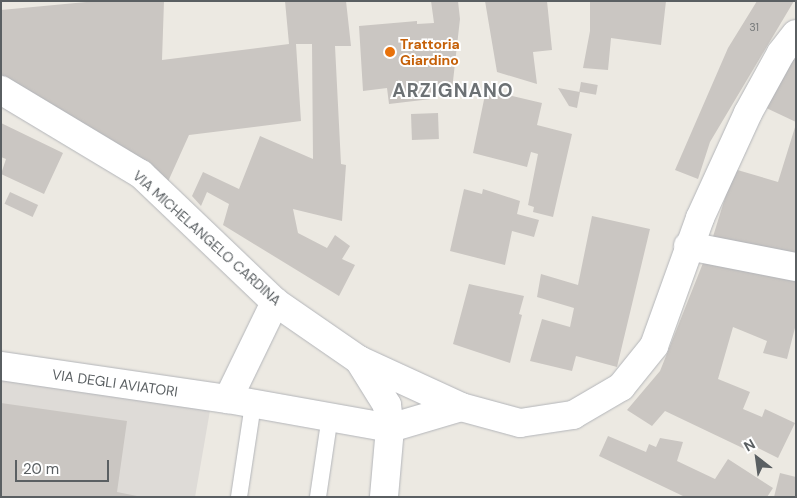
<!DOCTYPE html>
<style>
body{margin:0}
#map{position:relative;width:797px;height:498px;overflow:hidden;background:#ece9e2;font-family:"DM Sans",sans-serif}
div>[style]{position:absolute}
.industrial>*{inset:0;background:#dedbd7}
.building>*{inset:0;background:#cac6c2;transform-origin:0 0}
.roads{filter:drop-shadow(0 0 1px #b3b5b9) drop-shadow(0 0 1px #b3b5b9)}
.service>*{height:16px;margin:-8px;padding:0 8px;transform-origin:8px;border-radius:8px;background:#fff}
.minor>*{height:28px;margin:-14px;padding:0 14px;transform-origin:14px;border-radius:14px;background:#fff}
.dots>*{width:14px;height:14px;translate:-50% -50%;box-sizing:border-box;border:2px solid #fff;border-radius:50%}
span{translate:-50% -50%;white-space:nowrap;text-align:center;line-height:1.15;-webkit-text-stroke:4px #fff;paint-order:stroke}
.number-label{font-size:11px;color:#76797a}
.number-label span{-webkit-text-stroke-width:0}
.food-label{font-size:14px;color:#c56008;font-weight:700}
.left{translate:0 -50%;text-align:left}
.street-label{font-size:14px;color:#5a5f62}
.district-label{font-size:19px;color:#6c7174;font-weight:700;letter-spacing:1px}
.frame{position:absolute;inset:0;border:2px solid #5a5f62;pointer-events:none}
.north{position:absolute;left:732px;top:433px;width:50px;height:50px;-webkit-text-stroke:4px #fff;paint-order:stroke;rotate:330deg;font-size:14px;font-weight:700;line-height:20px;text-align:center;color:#5a5f62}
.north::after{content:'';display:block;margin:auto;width:18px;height:22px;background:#5a5f62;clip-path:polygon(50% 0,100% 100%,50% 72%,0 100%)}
.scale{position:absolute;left:15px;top:460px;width:94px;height:22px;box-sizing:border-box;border:2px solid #5a5f62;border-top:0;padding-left:6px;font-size:15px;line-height:18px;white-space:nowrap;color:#5a5f62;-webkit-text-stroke:4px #fff;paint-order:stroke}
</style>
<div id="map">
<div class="industrial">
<i style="clip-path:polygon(1px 365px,212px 399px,195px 497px,1px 497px)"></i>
</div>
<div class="building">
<i style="clip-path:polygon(97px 1px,164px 1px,162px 60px,289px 44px,285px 1px,346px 1px,351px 46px,335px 46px,341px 164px,346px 165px,342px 221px,293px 209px,298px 233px,327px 248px,335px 235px,350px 246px,342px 259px,355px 265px,339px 296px,223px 225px,229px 204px,207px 192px,201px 206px,192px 196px,203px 172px,239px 189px,260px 136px,313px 159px,312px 44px,296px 44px,301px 121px,189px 135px,166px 186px,50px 104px,1px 76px,1px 10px)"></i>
<i style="clip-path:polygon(431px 1px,458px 1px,460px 19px,452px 90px,430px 93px,431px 99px,389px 104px,387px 88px,363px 91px,359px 26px,417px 21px,417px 24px,434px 23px)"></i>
<i style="clip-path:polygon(485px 1px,547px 1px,552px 50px,533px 52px,537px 84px,497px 72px)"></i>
<i style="clip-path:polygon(590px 1px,666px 1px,661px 45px,611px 38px,608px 70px,583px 68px,590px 31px)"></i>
<i style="clip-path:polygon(757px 1px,794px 1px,710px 142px,698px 179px,675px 170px,728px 48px)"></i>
<i style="clip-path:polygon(796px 51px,796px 122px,760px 105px)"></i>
<i style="left:581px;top:82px;width:17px;height:10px;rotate:10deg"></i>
<i style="clip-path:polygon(558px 88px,580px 92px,577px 108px,569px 106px)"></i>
<i style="clip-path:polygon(486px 90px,542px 103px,537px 125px,572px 134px,553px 217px,533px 212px,534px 207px,528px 205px,538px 154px,531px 152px,527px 167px,473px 153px)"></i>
<i style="left:438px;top:113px;width:26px;height:27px;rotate:88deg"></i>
<i style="clip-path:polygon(1px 123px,63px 153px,44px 194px,1px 174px,6px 159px,1px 157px)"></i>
<i style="clip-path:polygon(796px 124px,796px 261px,711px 243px,734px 169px,778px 182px)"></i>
<i style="clip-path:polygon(464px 189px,482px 194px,483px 189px,520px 201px,517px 214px,539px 220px,534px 237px,512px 231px,505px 265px,450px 251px)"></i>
<i style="left:10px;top:192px;width:31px;height:13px;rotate:25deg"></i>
<i style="clip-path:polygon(592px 216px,650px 229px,617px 367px,576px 356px,572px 371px,530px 361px,542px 319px,570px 327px,574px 308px,537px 297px,541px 274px,578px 285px)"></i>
<i style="clip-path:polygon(705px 258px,796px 277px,796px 324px,787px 359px,763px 353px,767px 341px,733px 327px,718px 379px,750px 392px,743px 409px,762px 417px,765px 409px,795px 423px,778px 458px,754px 446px,751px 452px,665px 411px,652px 426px,627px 410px,660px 371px)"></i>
<i style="clip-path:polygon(469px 284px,524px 296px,519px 314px,522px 315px,510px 363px,453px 344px)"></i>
<i style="clip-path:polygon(1px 403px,127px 421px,117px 492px,142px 497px,1px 497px)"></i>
<i style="clip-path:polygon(608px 436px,646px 452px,649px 444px,656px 447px,660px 438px,683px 442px,677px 461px,715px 479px,728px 459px,773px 488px,767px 497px,685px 497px,599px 456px)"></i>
<i style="clip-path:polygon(780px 473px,796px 477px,796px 497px,774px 497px)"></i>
</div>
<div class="roads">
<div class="service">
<i style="left:239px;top:497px;width:94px;rotate:-81.4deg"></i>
<i style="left:318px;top:497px;width:82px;rotate:-81.6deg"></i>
</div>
<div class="minor">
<i style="left:1px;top:90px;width:163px;rotate:31deg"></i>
<i style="left:141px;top:174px;width:185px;rotate:43.7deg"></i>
<i style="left:275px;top:302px;width:102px;rotate:34.6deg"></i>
<i style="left:359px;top:360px;width:53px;rotate:58.1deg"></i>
<i style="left:387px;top:405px;width:23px;rotate:83deg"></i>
<i style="left:390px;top:428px;width:69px;rotate:95deg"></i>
<i style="left:688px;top:246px;width:110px;rotate:11deg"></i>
<i style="left:359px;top:360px;width:112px;rotate:24.7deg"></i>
<i style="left:1px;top:366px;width:229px;rotate:8.3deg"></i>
<i style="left:228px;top:399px;width:165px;rotate:10.1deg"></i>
<i style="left:390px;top:428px;width:74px;rotate:-16.5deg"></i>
<i style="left:461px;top:407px;width:61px;rotate:15.2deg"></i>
<i style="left:520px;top:423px;width:54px;rotate:-8.6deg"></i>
<i style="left:573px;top:415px;width:56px;rotate:-30.3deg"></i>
<i style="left:621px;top:387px;width:53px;rotate:-51.2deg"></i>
<i style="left:654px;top:346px;width:136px;rotate:-70.2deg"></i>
<i style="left:700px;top:218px;width:115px;rotate:-65.4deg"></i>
<i style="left:748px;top:113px;width:68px;rotate:-61.2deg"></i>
<i style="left:781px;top:53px;width:24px;rotate:-52deg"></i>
<i style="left:228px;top:399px;width:108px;rotate:-64.1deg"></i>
</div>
</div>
<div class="dots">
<i style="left:390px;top:52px;background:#e8710a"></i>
</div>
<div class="number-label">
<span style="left:754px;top:27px">31</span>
</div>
<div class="food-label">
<span class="left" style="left:400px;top:52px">Trattoria<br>Giardino</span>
</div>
<div class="street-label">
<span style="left:207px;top:238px;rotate:42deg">VIA MICHELANGELO CARDINA</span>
<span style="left:115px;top:383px;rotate:8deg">VIA DEGLI AVIATORI</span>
</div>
<div class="district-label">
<span style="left:453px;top:91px">ARZIGNANO</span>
</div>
<div class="frame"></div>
<div class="north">N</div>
<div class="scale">20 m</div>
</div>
